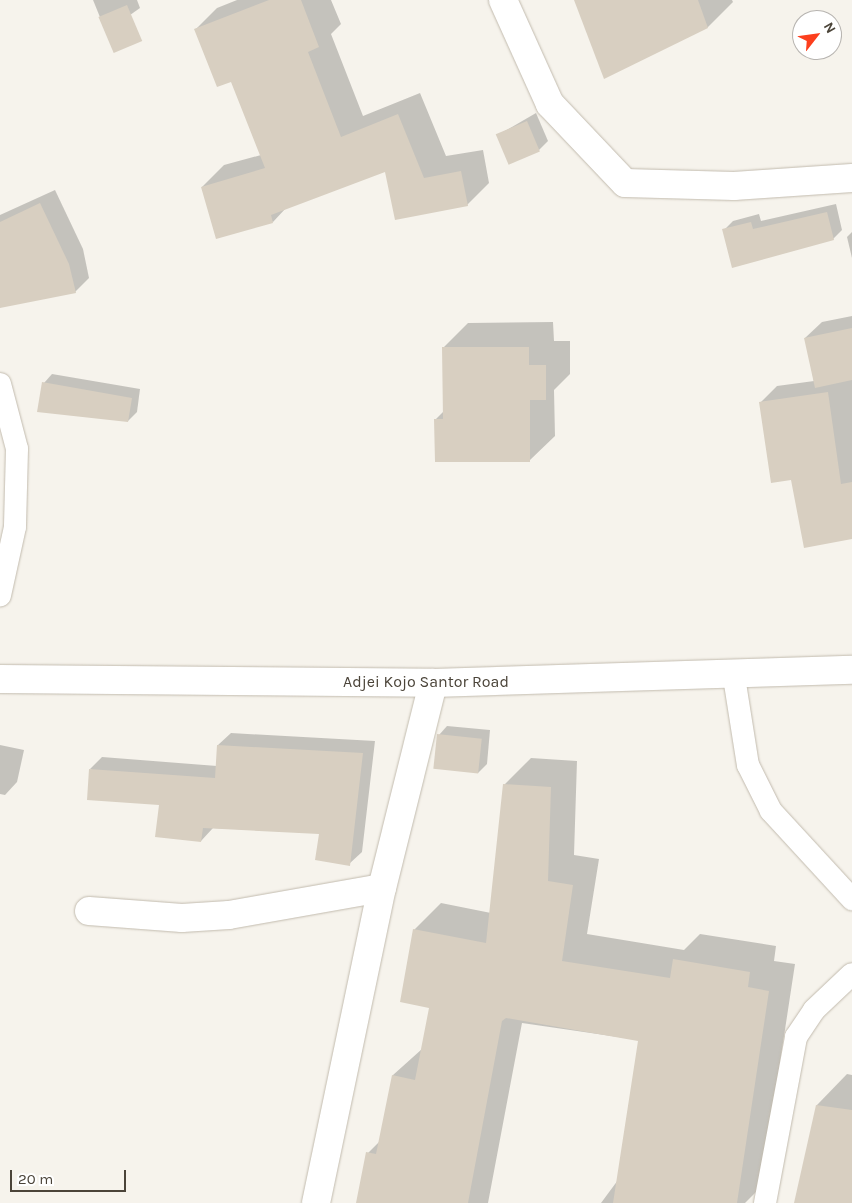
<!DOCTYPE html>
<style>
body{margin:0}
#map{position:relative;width:852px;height:1203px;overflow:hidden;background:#f6f3ec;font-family:Karla,sans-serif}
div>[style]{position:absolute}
.shadow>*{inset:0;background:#0003}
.building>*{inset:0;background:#d8cfc1;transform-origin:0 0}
.roads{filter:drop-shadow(0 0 1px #c2bbae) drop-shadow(0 0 1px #c2bbae)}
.service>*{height:22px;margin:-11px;padding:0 11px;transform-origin:11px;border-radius:11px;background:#fff}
.minor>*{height:28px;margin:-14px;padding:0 14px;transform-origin:14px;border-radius:14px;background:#fff}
.tertiary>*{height:28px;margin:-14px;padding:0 14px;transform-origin:14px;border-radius:14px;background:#fff}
span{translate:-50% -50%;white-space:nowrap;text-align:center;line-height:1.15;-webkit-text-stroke:4px #fff;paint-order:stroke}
.street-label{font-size:16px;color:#4b4439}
.north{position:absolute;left:792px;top:10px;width:50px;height:50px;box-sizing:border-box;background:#fff;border:1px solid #b7b4b0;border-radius:50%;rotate:60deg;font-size:14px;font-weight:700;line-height:20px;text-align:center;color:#4b4439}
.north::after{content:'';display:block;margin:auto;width:18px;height:22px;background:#fc3f1d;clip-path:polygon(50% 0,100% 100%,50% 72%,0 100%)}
.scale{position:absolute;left:10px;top:1170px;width:116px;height:22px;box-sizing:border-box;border:2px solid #4b4439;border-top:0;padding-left:6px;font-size:15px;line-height:18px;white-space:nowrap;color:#4b4439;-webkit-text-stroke:4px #fff;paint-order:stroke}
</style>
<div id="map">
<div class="shadow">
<i style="clip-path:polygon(93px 0,137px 0,140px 8px,106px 32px)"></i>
<i style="clip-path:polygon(237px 0,331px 0,341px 24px,331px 34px,363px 116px,420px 93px,446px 156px,483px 150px,489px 183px,467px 205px,386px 170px,286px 208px,273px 222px,202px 187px,224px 165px,261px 155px,232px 80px,195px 30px,217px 8px)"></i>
<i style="clip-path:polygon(575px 0,732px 0,733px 2px,708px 27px,605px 77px)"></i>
<i style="clip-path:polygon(536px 113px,548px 141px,539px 150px,498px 135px)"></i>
<i style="clip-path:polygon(55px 190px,83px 249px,89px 278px,75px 292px,0 307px,0 215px)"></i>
<i style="clip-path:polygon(836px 204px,842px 230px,833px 239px,724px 230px,733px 221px,759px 214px,761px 221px)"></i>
<i style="clip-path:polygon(852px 232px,852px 258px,847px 237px)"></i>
<i style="clip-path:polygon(852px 316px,852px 538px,792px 479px,760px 403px,777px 386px,814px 381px,805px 338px,822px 322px)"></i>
<i style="clip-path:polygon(553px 322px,554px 341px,570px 341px,570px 374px,554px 390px,555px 436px,530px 460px,436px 419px,444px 411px,443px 348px,468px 323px)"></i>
<i style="clip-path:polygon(52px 374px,140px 389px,137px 412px,128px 421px,44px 383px)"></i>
<i style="clip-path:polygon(447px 726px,490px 730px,487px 764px,478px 773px,439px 735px)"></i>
<i style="clip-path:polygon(231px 733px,375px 741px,362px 852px,349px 864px,320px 833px,213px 828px,201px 841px,161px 804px,90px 769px,102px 757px,217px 766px,218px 745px)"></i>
<i style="clip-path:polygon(0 745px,24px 750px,17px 782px,5px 795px,0 794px)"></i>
<i style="clip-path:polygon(531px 758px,577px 761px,574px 855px,599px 859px,587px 934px,684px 950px,700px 934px,776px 946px,774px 961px,795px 964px,761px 1187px,745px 1203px,601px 1203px,618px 1180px,639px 1040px,522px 1023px,488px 1203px,358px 1203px,368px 1153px,380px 1141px,393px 1075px,422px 1049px,430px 1007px,414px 930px,441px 903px,491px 913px,504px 785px)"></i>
<i style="clip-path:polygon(847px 1074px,852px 1075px,852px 1203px,797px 1203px,817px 1105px)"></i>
</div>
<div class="building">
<i style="clip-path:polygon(269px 0,301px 0,319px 47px,308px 52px,341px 137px,398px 114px,424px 178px,461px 171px,468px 206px,395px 220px,385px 172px,271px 215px,273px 223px,216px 239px,201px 187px,265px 168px,231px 82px,217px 87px,194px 29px)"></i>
<i style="clip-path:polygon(574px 0,698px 0,708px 28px,604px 79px)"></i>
<i style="left:127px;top:5px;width:39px;height:31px;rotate:67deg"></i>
<i style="left:527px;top:121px;width:33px;height:34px;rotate:67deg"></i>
<i style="clip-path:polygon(40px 203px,69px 264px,76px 293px,0 308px,0 222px)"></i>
<i style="clip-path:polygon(827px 212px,834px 240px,732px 268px,722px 229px,751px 222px,753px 229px)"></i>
<i style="clip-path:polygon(852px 328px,852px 380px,815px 388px,804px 338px)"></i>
<i style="clip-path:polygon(442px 347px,529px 347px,529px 365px,546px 365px,546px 400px,530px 400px,530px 462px,435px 462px,434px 419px,443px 419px)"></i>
<i style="clip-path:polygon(42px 382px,132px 398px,128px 422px,37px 412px)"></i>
<i style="clip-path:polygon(828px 392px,841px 484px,852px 482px,852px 539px,804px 548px,791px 480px,771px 483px,759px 402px)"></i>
<i style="left:437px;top:734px;width:45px;height:35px;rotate:6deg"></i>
<i style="clip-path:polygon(217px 745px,363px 753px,350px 866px,315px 860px,319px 834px,203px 828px,201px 842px,155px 837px,159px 805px,87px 800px,89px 769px,215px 778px)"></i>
<i style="clip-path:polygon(503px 784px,551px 787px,548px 881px,573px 885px,562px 961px,670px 978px,673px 959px,750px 972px,748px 987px,769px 991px,737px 1203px,613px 1203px,638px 1041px,506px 1018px,502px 1021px,468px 1203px,356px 1203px,366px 1152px,376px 1154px,392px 1075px,415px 1080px,429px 1008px,400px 1002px,413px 929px,486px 943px)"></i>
<i style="clip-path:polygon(816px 1105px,852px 1110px,852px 1203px,794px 1203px)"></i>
</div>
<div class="roads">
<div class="service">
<i style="left:0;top:384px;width:67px;rotate:75.3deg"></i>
<i style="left:17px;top:449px;width:78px;rotate:91.5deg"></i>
<i style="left:15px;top:527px;width:70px;rotate:102.4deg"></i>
<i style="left:734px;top:677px;width:89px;rotate:81deg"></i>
<i style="left:748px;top:765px;width:51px;rotate:63.4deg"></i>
<i style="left:771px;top:811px;width:120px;rotate:47.4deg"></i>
<i style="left:765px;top:1203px;width:169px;rotate:-79.4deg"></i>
<i style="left:796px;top:1037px;width:32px;rotate:-56deg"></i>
<i style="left:814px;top:1010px;width:52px;rotate:-43.5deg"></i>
</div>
<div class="minor">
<i style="left:503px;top:0;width:114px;rotate:65.7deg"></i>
<i style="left:550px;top:104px;width:109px;rotate:46.5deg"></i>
<i style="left:625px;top:183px;width:109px;rotate:1.6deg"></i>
<i style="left:734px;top:186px;width:118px;rotate:-3.9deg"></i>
<i style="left:89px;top:911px;width:93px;rotate:4.3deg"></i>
<i style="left:182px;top:918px;width:47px;rotate:-3.7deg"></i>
<i style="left:229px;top:915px;width:155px;rotate:-10deg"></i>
<i style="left:316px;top:1203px;width:322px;rotate:-78.2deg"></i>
<i style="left:382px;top:888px;width:211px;rotate:-76deg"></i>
</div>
<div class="tertiary">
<i style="left:0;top:679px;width:433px;rotate:0.5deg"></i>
<i style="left:433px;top:683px;width:419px;rotate:-1.8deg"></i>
</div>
</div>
<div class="street-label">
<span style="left:426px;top:682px">Adjei Kojo Santor Road</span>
</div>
<div class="north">N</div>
<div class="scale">20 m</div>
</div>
